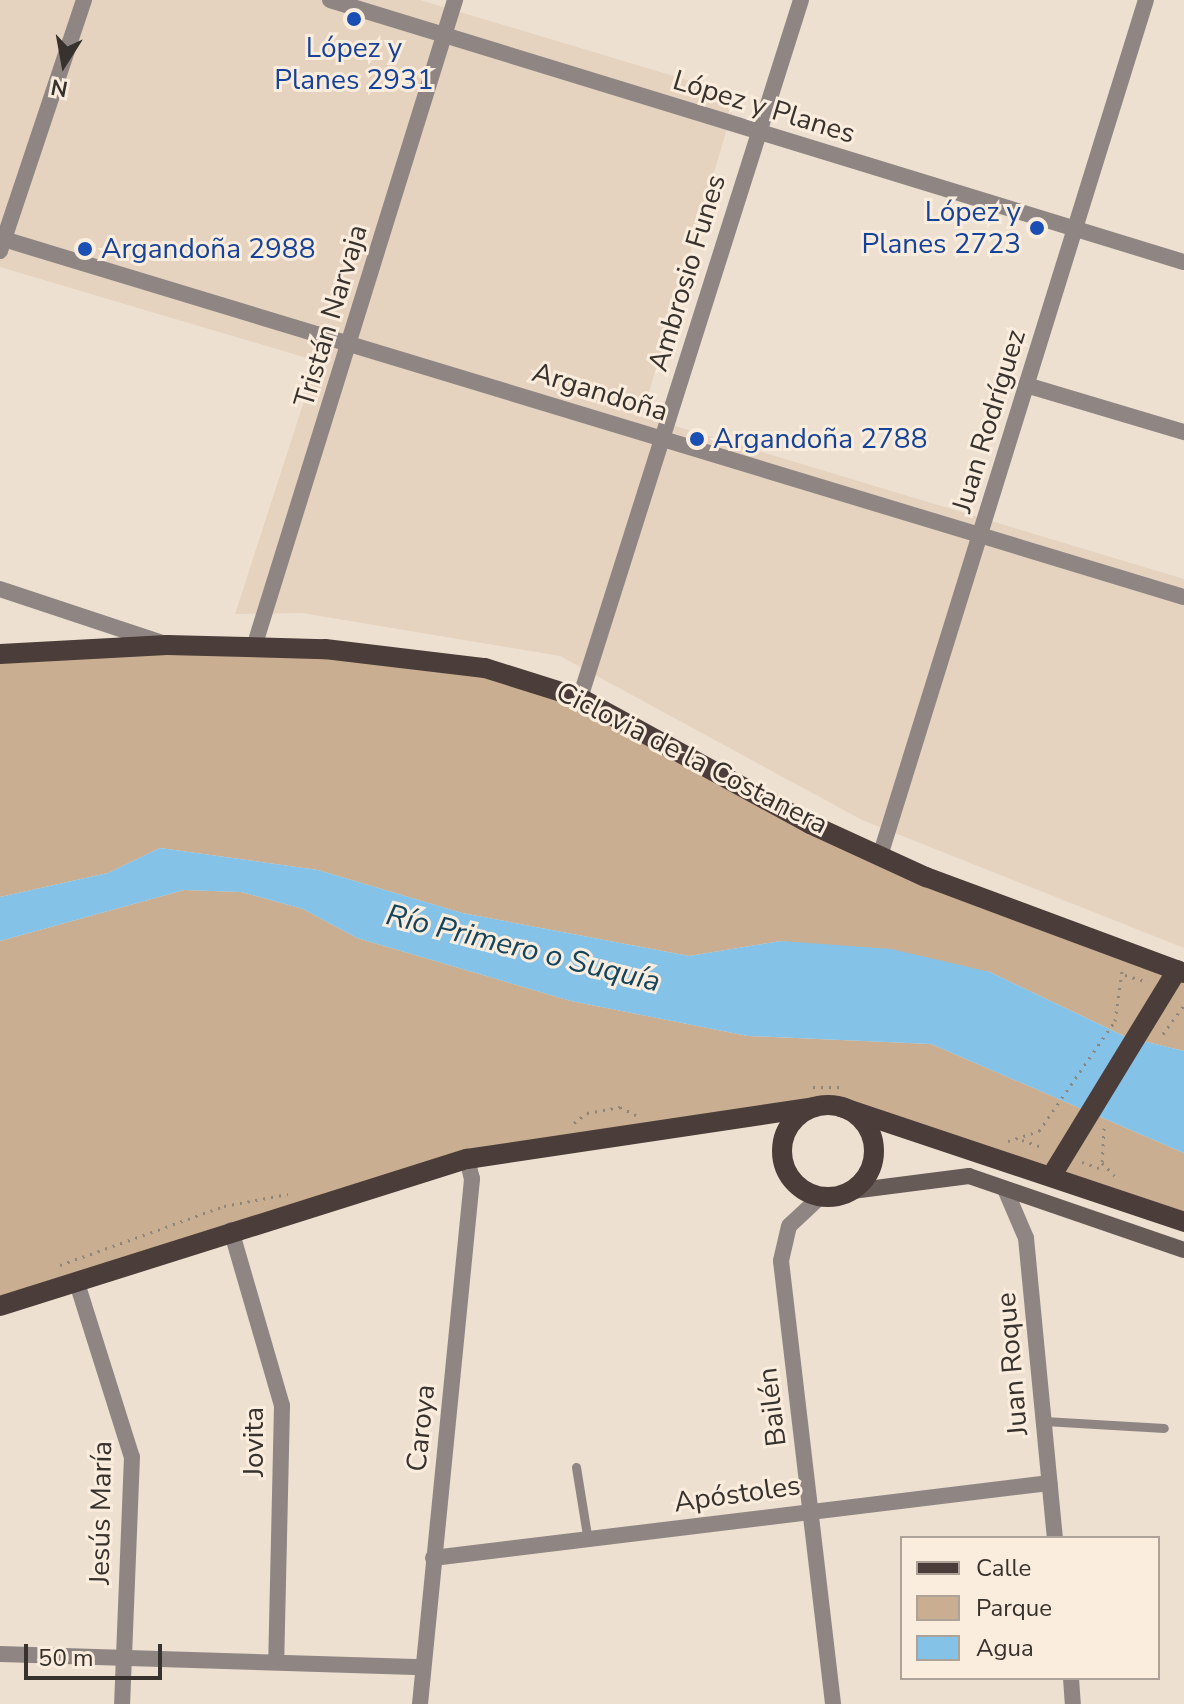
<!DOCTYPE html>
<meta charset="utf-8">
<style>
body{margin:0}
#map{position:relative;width:1184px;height:1704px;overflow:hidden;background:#ede0d1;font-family:"Nunito Sans",sans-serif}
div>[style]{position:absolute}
.built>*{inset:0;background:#e6d3bf}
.green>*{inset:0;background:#c9ae91}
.water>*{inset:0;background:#84c2e7}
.path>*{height:3px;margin-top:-1.5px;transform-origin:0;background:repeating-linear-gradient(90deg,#8e857b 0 2px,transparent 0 8px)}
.lane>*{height:9px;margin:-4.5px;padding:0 4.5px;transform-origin:4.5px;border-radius:4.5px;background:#8f8684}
.street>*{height:16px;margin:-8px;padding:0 8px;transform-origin:8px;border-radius:8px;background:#8f8684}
.secondary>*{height:16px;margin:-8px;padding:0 8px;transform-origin:8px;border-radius:8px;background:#675b58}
.primary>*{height:20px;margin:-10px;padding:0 10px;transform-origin:10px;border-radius:10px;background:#4b3d3a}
.primary>.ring{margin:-10px;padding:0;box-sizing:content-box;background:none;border:20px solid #4b3d3a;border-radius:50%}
.dots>*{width:22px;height:22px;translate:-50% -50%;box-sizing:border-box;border:4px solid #fbedde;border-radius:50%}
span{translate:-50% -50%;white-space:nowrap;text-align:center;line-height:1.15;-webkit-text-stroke:6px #fbedde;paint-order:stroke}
.transit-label{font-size:28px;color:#164399}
.right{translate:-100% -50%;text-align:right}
.left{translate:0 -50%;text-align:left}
.street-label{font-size:28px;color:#37322d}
.water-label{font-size:30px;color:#13455e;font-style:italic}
.legend{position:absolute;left:900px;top:1536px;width:260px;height:144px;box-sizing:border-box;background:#fbedde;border:2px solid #ada297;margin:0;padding:10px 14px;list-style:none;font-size:24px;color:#37322d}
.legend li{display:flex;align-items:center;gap:16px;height:40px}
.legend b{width:40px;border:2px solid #ada297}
.north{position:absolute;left:24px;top:24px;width:80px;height:80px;-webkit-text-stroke:6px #fbedde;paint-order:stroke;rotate:191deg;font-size:22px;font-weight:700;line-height:32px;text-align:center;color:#37322d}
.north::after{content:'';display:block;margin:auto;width:28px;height:36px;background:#37322d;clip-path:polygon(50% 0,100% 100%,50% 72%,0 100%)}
.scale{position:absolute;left:24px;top:1644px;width:138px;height:36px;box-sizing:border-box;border:4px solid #37322d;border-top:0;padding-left:10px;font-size:24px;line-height:28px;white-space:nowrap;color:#37322d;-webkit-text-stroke:6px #fbedde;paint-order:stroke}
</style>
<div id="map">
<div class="built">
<i style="clip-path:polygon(0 0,420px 0,737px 95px,642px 416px,1184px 579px,1184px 948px,862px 820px,560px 656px,302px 613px,235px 614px,317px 361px,0 267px)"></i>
</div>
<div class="green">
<i style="clip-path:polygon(325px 649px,528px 680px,810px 824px,1184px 973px,1184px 1051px,1126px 1037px,990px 972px,781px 941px,689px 956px,462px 913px,318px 870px,160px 848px,108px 873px,0 897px,0 654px)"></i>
<i style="clip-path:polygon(184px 890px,241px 892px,303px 909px,357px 938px,571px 1001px,748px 1036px,931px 1044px,1184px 1153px,1184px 1222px,853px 1113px,814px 1107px,467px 1159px,0 1306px,0 941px)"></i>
</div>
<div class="water">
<i style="clip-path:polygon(160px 848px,318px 870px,462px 913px,689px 956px,781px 941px,891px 949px,990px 972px,1126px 1037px,1184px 1051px,1184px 1153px,931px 1044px,748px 1036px,571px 1001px,357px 938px,303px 909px,241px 892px,184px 890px,0 941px,0 897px,108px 873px)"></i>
</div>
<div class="path">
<i style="left:1125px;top:975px;width:24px;rotate:17deg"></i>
<i style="left:1163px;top:1034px;width:36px;rotate:-54deg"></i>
<i style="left:813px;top:1087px;width:32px"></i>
<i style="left:574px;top:1123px;width:16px;rotate:-38deg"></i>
<i style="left:587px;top:1113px;width:34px;rotate:-10deg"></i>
<i style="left:620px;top:1107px;width:18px;rotate:27deg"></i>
<i style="left:1104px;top:1128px;width:35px;rotate:93deg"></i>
<i style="left:1102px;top:1163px;width:21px;rotate:45deg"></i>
<i style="left:1022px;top:1140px;width:24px;rotate:19deg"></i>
<i style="left:1008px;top:1141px;width:33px;rotate:-18deg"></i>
<i style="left:1039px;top:1131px;width:134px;rotate:-55.4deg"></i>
<i style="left:1115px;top:1021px;width:50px;rotate:-82deg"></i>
<i style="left:1082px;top:1162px;width:24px;rotate:19deg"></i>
<i style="left:60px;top:1265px;width:174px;rotate:-19.8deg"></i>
<i style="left:224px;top:1206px;width:65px;rotate:-10.6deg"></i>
</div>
<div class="lane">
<i style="left:1044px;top:1421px;width:120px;rotate:3.3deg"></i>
<i style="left:576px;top:1467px;width:75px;rotate:80.8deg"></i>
</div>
<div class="street">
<i style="left:330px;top:0;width:893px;rotate:17.06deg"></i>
<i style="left:0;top:238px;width:1237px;rotate:16.87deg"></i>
<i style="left:0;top:251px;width:265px;rotate:-71.5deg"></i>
<i style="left:1026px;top:385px;width:165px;rotate:16.6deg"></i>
<i style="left:0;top:589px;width:174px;rotate:18.4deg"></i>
<i style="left:254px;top:647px;width:678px;rotate:-72.74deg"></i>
<i style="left:580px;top:698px;width:732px;rotate:-72.43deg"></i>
<i style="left:880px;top:856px;width:896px;rotate:-72.74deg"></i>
<i style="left:1005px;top:1189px;width:53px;rotate:66.8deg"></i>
<i style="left:1026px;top:1238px;width:301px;rotate:84.5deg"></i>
<i style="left:820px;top:1197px;width:42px;rotate:136.9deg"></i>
<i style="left:789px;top:1226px;width:36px;rotate:103deg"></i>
<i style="left:781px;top:1261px;width:446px;rotate:83.3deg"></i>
<i style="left:231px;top:1230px;width:183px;rotate:73.8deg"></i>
<i style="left:282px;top:1406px;width:255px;rotate:91.3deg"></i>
<i style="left:77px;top:1283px;width:182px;rotate:72.5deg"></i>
<i style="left:132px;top:1457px;width:247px;rotate:92.3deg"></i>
<i style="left:433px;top:1558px;width:621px;rotate:-6.94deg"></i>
<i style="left:0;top:1654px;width:423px;rotate:1.8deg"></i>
<i style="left:1071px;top:1678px;width:26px;rotate:86deg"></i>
<i style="left:420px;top:1704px;width:528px;rotate:-84.34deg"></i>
<i style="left:472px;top:1179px;width:21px;rotate:-104deg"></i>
</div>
<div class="secondary">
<i style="left:852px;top:1191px;width:118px;rotate:-7.3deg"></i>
<i style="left:969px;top:1176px;width:227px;rotate:19deg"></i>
</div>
<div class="primary">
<i style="left:0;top:654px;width:167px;rotate:-3.1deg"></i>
<i style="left:167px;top:645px;width:158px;rotate:1.5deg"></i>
<i style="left:325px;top:649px;width:161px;rotate:6.8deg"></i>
<i style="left:485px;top:668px;width:100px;rotate:17.5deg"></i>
<i style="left:580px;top:698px;width:262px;rotate:28.7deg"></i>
<i style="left:810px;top:824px;width:128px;rotate:24.6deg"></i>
<i style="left:926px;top:877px;width:275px;rotate:20.4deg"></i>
<i class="ring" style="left:782px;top:1105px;width:72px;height:72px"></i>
<i style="left:841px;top:1107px;width:362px;rotate:18.5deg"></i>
<i style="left:1052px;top:1175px;width:240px;rotate:-58.6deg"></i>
<i style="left:0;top:1306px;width:490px;rotate:-17.5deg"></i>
<i style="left:467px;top:1159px;width:351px;rotate:-8.5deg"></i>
</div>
<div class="dots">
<i style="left:354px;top:19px;background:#1a4fb4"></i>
<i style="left:1037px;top:228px;background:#1a4fb4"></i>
<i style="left:85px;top:249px;background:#1a4fb4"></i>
<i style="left:697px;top:439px;background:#1a4fb4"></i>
</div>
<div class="transit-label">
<span style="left:354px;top:64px">López y<br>Planes 2931</span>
<span class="right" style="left:1021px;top:228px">López y<br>Planes 2723</span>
<span class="left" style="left:101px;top:249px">Argandoña 2988</span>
<span class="left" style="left:713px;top:439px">Argandoña 2788</span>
</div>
<div class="street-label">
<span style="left:764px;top:107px;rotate:17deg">López y Planes</span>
<span style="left:687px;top:273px;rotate:-73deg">Ambrosio Funes</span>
<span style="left:331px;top:316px;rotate:-73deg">Tristán Narvaja</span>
<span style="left:600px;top:392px;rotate:17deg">Argandoña</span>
<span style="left:989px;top:421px;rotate:-73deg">Juan Rodríguez</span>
<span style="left:692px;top:758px;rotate:27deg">Ciclovia de la Costanera</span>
<span style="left:1012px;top:1364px;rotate:-95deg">Juan Roque</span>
<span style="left:772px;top:1407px;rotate:-97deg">Bailén</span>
<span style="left:421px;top:1428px;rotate:-84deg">Caroya</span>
<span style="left:254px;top:1442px;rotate:-90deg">Jovita</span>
<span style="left:737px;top:1494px;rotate:-8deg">Apóstoles</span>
<span style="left:101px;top:1513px;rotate:-89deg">Jesús María</span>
</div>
<div class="water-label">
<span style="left:523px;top:949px;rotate:14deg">Río Primero o Suquía</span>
</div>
<ul class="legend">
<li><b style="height:10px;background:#4b3d3a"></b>Calle</li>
<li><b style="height:22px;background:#c9ae91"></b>Parque</li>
<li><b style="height:22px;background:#84c2e7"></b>Agua</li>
</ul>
<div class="north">N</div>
<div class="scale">50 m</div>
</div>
